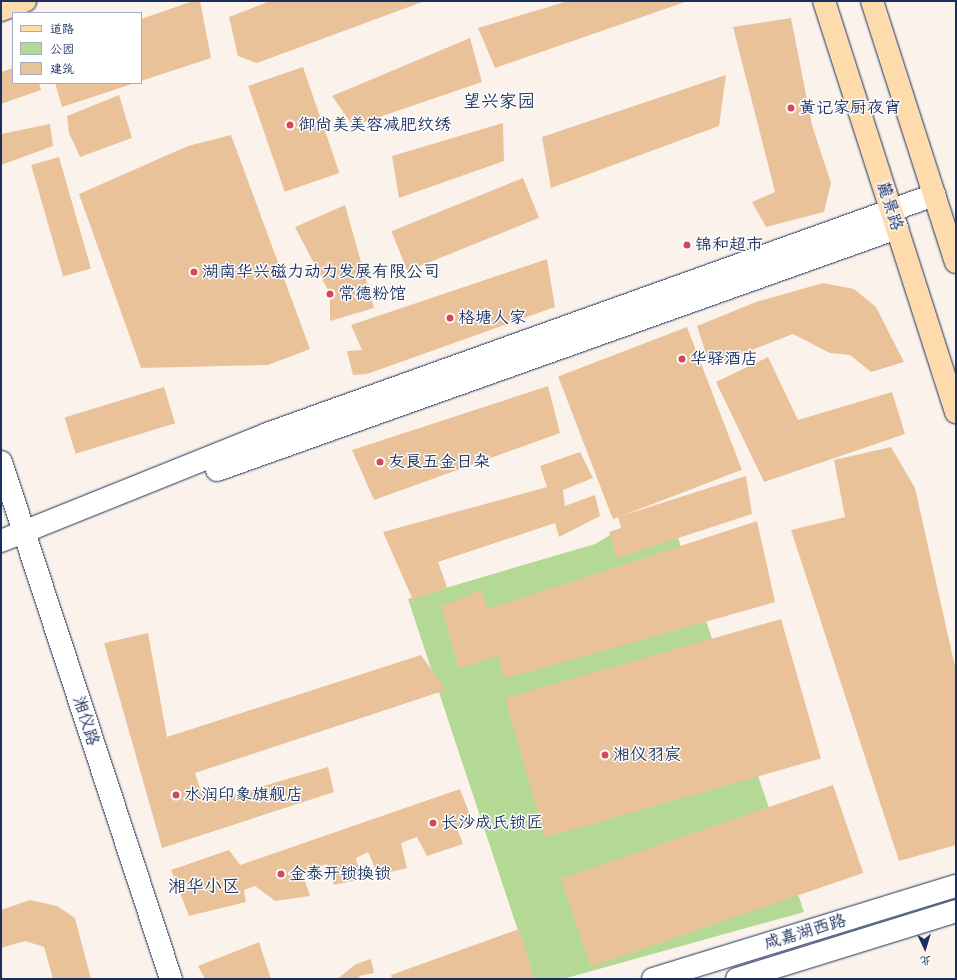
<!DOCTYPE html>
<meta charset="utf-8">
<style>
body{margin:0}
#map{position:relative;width:957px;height:980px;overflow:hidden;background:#fbf3eb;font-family:Itim,"LXGW WenKai TC",sans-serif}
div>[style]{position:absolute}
.green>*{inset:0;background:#b4d994}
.building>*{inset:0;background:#eac29a;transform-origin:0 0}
.roads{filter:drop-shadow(0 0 1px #1b2f5e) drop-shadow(0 0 1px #1b2f5e)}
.minor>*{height:22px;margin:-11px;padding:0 11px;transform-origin:11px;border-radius:11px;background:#fff}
.secondary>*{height:22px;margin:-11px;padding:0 11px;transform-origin:11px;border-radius:11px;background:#fff}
.primary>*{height:22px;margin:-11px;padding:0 11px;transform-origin:11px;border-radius:11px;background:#fedbac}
.dots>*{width:11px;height:11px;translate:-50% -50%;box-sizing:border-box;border:2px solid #fff;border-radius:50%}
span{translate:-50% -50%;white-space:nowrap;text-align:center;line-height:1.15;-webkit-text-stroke:3px #fff;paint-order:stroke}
.poi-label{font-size:17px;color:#1b2f5e}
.left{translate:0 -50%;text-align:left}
.street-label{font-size:17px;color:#1b2f5e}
.neighbourhood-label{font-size:18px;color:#1b2f5e}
.frame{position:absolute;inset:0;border:2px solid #1b2f5e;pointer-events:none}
.legend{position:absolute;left:12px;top:12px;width:130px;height:72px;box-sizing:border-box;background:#fff;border:1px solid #a4acbf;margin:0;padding:5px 7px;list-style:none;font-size:12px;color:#1b2f5e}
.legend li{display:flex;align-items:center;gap:8px;height:20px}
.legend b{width:20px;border:1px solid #a4acbf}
.north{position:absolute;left:905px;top:928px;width:40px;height:40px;-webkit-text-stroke:3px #fff;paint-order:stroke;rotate:176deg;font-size:11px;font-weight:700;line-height:16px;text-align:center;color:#1b2f5e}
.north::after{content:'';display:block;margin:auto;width:14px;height:18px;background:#1b2f5e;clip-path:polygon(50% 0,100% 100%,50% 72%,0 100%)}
</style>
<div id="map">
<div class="green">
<i style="clip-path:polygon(666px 502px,804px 912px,563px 979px,534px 979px,408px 599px,595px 544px)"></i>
</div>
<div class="building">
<i style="clip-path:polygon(193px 1px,200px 1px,211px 58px,141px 81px,141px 19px)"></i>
<i style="clip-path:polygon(270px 1px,425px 1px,257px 63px,238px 56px,229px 17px)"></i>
<i style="clip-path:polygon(568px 1px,688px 1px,495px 68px,478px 28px)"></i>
<i style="clip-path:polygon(791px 18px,812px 125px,831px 183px,824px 212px,766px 227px,752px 202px,775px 192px,733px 27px)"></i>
<i style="clip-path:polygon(470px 38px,482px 82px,353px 126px,332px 96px)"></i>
<i style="left:303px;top:67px;width:112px;height:58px;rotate:71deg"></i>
<i style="clip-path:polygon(13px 68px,13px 83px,39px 83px,41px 90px,1px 104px,1px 72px)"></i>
<i style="clip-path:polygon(726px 75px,719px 126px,551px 188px,542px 137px)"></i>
<i style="clip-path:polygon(55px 83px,135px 83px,62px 107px)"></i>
<i style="clip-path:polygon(119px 95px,132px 138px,80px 157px,69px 133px,67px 116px)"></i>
<i style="clip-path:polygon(503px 123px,504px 161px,399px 198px,392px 156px)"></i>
<i style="clip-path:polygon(50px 124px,53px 146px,1px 165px,1px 134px)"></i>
<i style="clip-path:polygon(231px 135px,310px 349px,268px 365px,141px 368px,79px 194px,188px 146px)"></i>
<i style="left:59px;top:157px;width:116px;height:29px;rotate:74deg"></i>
<i style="left:523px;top:178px;width:43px;height:142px;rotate:68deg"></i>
<i style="clip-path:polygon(345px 205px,374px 308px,330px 321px,330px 294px,295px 227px)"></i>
<i style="clip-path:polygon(547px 259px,555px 307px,367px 374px,353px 375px,347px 351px,362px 350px,351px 325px)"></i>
<i style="clip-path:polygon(823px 283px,854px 289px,876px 307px,904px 362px,871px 372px,850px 355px,830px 353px,793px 334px,710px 366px,697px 326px,756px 302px)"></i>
<i style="left:687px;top:327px;width:153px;height:138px;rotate:69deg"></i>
<i style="clip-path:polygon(768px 357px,798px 420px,892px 392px,905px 434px,764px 482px,716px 382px)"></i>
<i style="clip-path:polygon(548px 386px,560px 433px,374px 500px,352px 450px)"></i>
<i style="left:164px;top:387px;width:38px;height:104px;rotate:73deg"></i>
<i style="clip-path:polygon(891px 447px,915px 488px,956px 671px,956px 845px,899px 861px,791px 530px,845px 517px,834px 460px)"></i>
<i style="clip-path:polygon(580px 452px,593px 478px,563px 490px,565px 506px,595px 495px,600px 516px,559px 537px,555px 523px,438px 562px,447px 587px,413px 600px,383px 532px,547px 487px,540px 466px)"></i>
<i style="clip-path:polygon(746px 476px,752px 514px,617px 558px,609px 532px,621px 528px,618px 517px)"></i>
<i style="clip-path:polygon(757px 521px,775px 602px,504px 679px,498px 655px,459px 669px,441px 607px,481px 590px,488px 609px)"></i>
<i style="left:781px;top:619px;width:145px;height:287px;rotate:74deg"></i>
<i style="clip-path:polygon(148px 633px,167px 737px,421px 655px,446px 690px,195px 773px,205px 803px,328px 767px,334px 792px,162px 848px,104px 643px)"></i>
<i style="left:833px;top:785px;width:93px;height:288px;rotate:71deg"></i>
<i style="clip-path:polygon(460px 789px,473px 823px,457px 828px,463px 844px,427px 856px,417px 837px,401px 843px,407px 868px,378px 875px,368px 852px,356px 858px,361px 879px,334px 885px,327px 864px,302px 872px,310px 896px,275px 901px,255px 886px,244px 890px,246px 902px,189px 916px,171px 870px,229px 850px,240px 865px)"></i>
<i style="clip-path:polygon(30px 900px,57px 906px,75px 918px,91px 979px,53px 979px,44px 947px,25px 941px,1px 948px,1px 910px)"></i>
<i style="clip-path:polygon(519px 929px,534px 979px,392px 979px,391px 975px)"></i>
<i style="clip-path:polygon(259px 942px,271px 979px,205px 979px,198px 966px)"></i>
<i style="clip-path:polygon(371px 959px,374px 973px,359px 976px,360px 979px,337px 979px,356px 964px)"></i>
</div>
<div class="roads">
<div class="minor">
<i style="left:1px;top:462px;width:544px;rotate:71.8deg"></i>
<i style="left:217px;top:470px;width:722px;rotate:-19.59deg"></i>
<i style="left:1px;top:541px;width:287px;rotate:-21.9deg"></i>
<i style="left:267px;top:434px;width:709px;rotate:-19.71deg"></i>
</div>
<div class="secondary">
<i style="left:653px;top:979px;width:317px;rotate:-17.1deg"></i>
<i style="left:737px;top:979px;width:229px;rotate:-17.2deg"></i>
</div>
<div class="primary">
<i style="left:824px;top:1px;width:432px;rotate:72.2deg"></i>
<i style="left:872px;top:1px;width:274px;rotate:72.2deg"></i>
<i style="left:1px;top:10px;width:26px;rotate:-21deg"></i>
</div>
</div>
<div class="dots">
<i style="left:791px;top:108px;background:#d1495b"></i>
<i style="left:290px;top:125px;background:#d1495b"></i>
<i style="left:687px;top:245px;background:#d1495b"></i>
<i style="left:194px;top:272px;background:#d1495b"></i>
<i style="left:330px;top:294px;background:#d1495b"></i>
<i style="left:450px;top:318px;background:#d1495b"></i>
<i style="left:682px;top:359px;background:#d1495b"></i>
<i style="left:380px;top:462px;background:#d1495b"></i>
<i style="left:605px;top:755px;background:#d1495b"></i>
<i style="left:176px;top:795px;background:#d1495b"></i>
<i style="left:433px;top:823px;background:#d1495b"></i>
<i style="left:281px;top:874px;background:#d1495b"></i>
</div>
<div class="poi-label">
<span class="left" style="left:799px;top:108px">黄记家厨夜宵</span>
<span class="left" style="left:298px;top:125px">御尚美美容减肥纹绣</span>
<span class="left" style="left:695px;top:245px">锦和超市</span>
<span class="left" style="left:202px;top:272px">湖南华兴磁力动力发展有限公司</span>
<span class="left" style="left:338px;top:294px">常德粉馆</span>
<span class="left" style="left:458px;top:318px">格塘人家</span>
<span class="left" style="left:690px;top:359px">华驿酒店</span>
<span class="left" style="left:388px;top:462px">友良五金日杂</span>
<span class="left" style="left:613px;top:755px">湘仪羽宸</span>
<span class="left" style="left:184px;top:795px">水润印象旗舰店</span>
<span class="left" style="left:441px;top:823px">长沙成氏锁匠</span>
<span class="left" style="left:289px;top:874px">金泰开锁换锁</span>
</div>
<div class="street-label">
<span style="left:890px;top:206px;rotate:72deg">麓景路</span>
<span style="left:86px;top:721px;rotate:72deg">湘仪路</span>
<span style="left:805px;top:932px;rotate:-17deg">咸嘉湖西路</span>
</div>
<div class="neighbourhood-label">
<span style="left:499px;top:101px">望兴家园</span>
<span style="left:204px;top:886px">湘华小区</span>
</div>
<div class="frame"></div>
<ul class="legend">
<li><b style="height:5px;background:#fedbac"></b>道路</li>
<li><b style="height:11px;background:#b4d994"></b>公园</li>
<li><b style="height:11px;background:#eac29a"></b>建筑</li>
</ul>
<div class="north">北</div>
</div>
